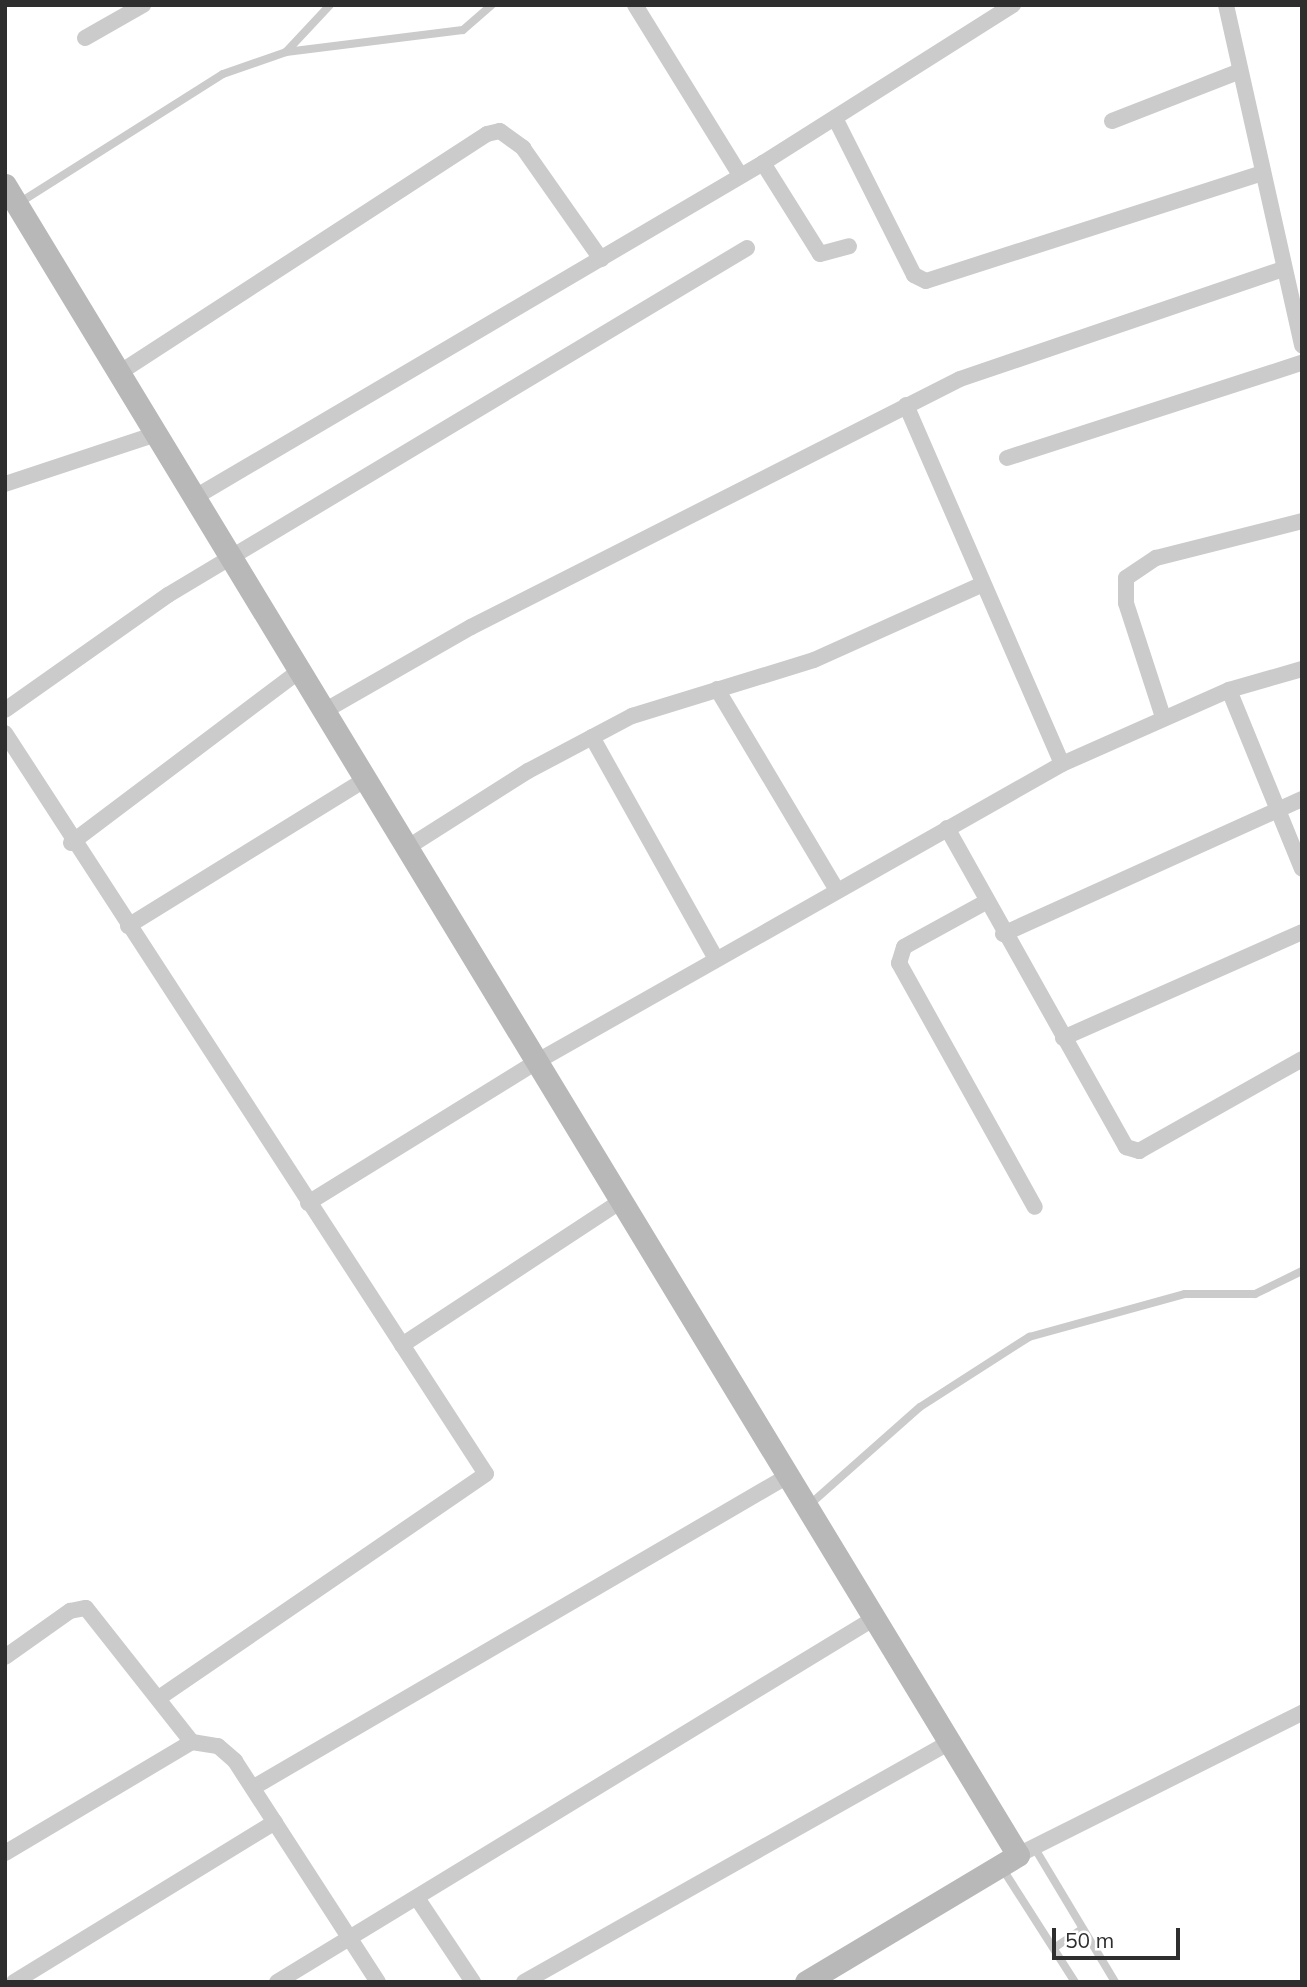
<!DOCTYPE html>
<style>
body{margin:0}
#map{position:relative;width:1307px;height:1987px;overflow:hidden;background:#fff;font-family:Mulish,sans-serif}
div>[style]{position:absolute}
.lane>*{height:8px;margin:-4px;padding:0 4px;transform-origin:4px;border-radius:4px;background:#cbcbcb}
.street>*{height:16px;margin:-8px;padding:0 8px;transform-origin:8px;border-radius:8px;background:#cbcbcb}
.secondary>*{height:23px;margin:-11.5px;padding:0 11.5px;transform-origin:11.5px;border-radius:11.5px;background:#b8b8b8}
span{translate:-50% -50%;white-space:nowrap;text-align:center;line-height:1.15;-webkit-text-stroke:7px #fff;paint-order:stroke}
.frame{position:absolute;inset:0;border:7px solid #2e2e2e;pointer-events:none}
.scale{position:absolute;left:1052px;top:1928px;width:128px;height:32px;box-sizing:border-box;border:4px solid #2e2e2e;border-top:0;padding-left:9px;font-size:21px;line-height:24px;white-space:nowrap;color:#2e2e2e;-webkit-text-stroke:5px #fff;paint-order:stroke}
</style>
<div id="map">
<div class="lane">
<i style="left:286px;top:52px;width:64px;rotate:-46.9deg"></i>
<i style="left:19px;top:203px;width:241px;rotate:-32.3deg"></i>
<i style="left:223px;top:74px;width:67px;rotate:-19.2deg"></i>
<i style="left:286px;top:52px;width:178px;rotate:-7.1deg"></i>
<i style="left:463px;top:30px;width:38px;rotate:-41deg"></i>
<i style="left:808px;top:1506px;width:149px;rotate:-41.5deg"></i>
<i style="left:920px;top:1407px;width:130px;rotate:-32.7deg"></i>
<i style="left:1029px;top:1337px;width:162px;rotate:-15.4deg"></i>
<i style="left:1185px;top:1294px;width:70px"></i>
<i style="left:1255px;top:1294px;width:52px;rotate:-26.1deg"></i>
<i style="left:1034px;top:1847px;width:157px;rotate:59deg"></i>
<i style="left:1002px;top:1868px;width:135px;rotate:57.4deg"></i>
<i style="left:1054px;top:1948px;width:32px;rotate:-34deg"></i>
</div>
<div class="street">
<i style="left:635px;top:5px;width:200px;rotate:58.3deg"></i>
<i style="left:1226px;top:5px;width:349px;rotate:77.4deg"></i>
<i style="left:85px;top:38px;width:67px;rotate:-29.6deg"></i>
<i style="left:835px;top:118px;width:176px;rotate:63.3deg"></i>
<i style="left:914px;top:275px;width:13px;rotate:27deg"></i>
<i style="left:926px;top:281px;width:353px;rotate:-17.8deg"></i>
<i style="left:1112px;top:121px;width:137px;rotate:-21.3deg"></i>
<i style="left:763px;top:163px;width:107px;rotate:57.9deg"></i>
<i style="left:820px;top:254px;width:30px;rotate:-15deg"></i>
<i style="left:119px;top:373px;width:439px;rotate:-33deg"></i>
<i style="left:487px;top:134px;width:13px;rotate:-13deg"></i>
<i style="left:500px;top:131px;width:29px;rotate:36deg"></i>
<i style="left:523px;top:148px;width:136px;rotate:54.9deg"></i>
<i style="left:906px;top:405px;width:391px;rotate:66.5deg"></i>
<i style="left:1007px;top:458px;width:310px;rotate:-17.9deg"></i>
<i style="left:5px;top:484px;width:159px;rotate:-18.3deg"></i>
<i style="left:197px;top:496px;width:657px;rotate:-30.47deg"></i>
<i style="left:763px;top:163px;width:296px;rotate:-32.3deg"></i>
<i style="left:717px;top:689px;width:234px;rotate:59.2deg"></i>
<i style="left:1229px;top:690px;width:193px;rotate:67.8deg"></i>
<i style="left:5px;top:710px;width:199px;rotate:-35.2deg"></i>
<i style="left:168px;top:595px;width:675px;rotate:-30.93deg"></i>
<i style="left:326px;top:710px;width:167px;rotate:-29.8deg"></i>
<i style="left:471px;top:627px;width:548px;rotate:-26.89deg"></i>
<i style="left:960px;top:379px;width:342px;rotate:-18.8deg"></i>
<i style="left:1163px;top:717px;width:120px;rotate:-108deg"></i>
<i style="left:1126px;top:603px;width:25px;rotate:-90deg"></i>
<i style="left:1126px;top:578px;width:36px;rotate:-34deg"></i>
<i style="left:1156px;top:558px;width:151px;rotate:-14.2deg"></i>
<i style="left:5px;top:733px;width:883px;rotate:57.01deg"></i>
<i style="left:486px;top:1474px;width:395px;rotate:145.6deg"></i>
<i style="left:592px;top:737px;width:254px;rotate:60.8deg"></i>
<i style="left:947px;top:828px;width:366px;rotate:60.7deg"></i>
<i style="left:1126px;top:1147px;width:14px;rotate:17deg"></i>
<i style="left:1139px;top:1151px;width:187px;rotate:-29.4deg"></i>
<i style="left:71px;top:843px;width:289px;rotate:-37deg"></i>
<i style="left:405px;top:849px;width:146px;rotate:-32.4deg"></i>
<i style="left:528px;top:771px;width:118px;rotate:-27.9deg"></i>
<i style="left:632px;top:716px;width:190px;rotate:-17.1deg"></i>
<i style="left:814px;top:660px;width:185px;rotate:-24.2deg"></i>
<i style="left:984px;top:903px;width:91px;rotate:151.2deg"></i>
<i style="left:904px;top:947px;width:17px;rotate:107deg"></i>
<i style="left:899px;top:963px;width:279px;rotate:60.9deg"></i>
<i style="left:128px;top:926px;width:280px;rotate:-31.7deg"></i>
<i style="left:1003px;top:934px;width:328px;rotate:-24.3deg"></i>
<i style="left:1063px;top:1038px;width:261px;rotate:-23.9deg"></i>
<i style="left:308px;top:1203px;width:268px;rotate:-31.7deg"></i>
<i style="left:536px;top:1062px;width:605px;rotate:-29.53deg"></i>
<i style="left:1062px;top:764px;width:183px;rotate:-23.9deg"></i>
<i style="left:1229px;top:690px;width:76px;rotate:-16deg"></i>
<i style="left:402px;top:1345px;width:262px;rotate:-33.3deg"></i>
<i style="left:5px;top:1657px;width:80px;rotate:-35.3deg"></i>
<i style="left:70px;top:1611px;width:16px;rotate:-11deg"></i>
<i style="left:86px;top:1608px;width:171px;rotate:51.7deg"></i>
<i style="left:192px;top:1742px;width:26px;rotate:9deg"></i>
<i style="left:218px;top:1746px;width:23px;rotate:41deg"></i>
<i style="left:235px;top:1761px;width:263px;rotate:57.1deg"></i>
<i style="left:254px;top:1787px;width:616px;rotate:-30.23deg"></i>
<i style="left:5px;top:1853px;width:217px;rotate:-30.7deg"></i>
<i style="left:1018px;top:1855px;width:318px;rotate:-26.6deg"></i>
<i style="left:417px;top:1898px;width:101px;rotate:56.3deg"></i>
<i style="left:14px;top:1982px;width:306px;rotate:-31.5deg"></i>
<i style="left:277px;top:1982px;width:698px;rotate:-31.34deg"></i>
<i style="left:524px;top:1982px;width:488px;rotate:-29.4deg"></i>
</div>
<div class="secondary">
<i style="left:5px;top:185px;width:1953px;rotate:58.76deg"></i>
<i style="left:1018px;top:1855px;width:247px;rotate:149.1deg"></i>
</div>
<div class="frame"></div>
<div class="scale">50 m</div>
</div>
